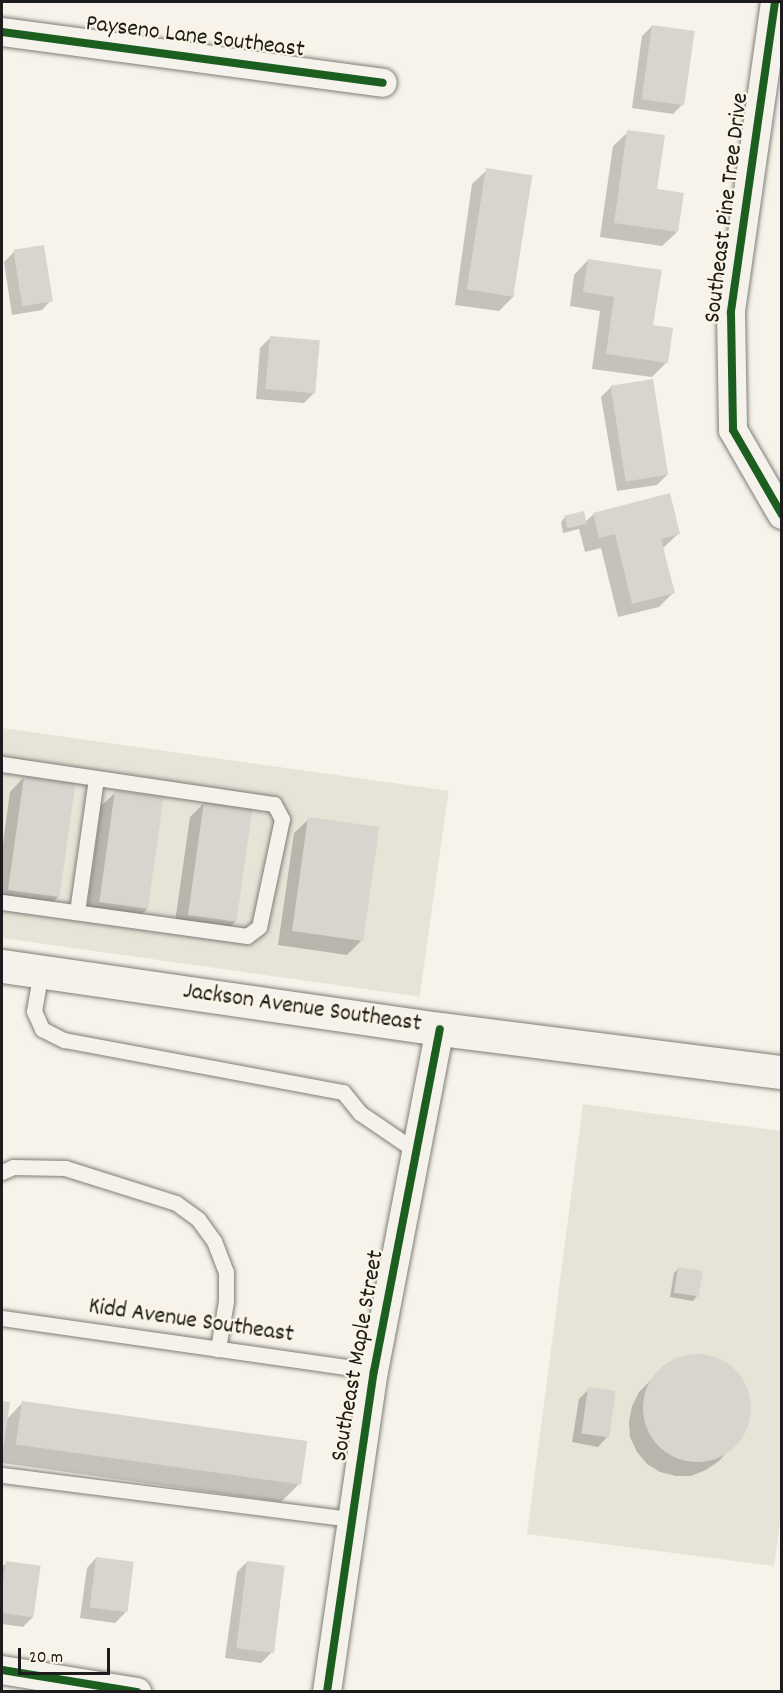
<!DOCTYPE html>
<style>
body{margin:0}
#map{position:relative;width:783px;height:1693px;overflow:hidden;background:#f7f3ea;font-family:Dekko,sans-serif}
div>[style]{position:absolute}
.built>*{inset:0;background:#e8e3d7;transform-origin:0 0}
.shadow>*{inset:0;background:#0003}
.building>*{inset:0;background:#d8d5cf;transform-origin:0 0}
.round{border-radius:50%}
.roads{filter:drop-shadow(0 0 2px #7f7d79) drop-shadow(0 0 2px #7f7d79)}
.lane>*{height:15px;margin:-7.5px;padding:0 7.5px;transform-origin:7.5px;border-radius:7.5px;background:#f5f2ec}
.street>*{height:28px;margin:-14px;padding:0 14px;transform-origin:14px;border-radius:14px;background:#f5f2ec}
.secondary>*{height:33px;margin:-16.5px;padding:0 16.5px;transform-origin:16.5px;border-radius:16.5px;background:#f5f2ec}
.cycleway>*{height:8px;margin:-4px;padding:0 4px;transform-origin:4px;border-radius:4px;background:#1b5e20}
span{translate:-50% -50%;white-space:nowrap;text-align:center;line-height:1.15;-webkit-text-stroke:4.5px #fcf5e5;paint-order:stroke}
.street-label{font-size:24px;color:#1c1c1c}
.frame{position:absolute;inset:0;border:3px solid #1c1c1c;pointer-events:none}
.scale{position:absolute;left:18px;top:1648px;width:92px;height:27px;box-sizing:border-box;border:3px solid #1c1c1c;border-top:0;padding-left:8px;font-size:18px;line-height:21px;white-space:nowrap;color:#1c1c1c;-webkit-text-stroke:4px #fcf5e5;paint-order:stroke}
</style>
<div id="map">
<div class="built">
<i style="left:2px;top:728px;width:451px;height:208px;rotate:8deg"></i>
<i style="clip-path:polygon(583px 1104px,781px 1131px,782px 1508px,774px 1566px,527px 1534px)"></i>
</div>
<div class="shadow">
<i style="clip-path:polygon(652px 26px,683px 104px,673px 114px,632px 108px,642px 36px)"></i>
<i style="clip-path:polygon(628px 132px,677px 232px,662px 246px,600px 237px,613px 146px)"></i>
<i style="clip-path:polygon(487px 170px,514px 296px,499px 311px,455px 305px,472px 184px)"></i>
<i style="clip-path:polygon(14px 252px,51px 300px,42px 310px,12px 315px,4px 262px)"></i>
<i style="clip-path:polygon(588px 260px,652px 326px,666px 363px,652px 377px,592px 369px,600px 311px,570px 306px,574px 275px)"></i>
<i style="clip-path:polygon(270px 338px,314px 393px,304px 403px,256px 399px,260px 348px)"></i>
<i style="clip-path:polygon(611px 387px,667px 475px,657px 485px,617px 491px,601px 397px)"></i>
<i style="clip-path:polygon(594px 514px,679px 533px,662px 549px,673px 593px,659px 607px,618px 617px,601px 548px,585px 552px,579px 529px,563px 533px,561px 522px,565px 517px,585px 522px)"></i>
<i style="clip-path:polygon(24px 777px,59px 896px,44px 911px,2px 905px,2px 851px,10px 792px)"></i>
<i style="clip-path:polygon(116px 792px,147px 909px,133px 923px,86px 917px,101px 806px)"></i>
<i style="clip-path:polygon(204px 803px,236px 921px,221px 936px,174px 929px,190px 817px)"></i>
<i style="clip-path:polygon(309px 819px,361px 941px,347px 955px,278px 945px,294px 833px)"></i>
<i style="clip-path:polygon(678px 1269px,697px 1296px,693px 1301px,670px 1297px,674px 1273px)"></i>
<i style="clip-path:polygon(695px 1355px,711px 1357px,725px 1363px,737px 1373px,745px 1387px,750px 1402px,749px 1418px,744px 1433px,719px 1461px,706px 1470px,691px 1476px,676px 1476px,660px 1472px,647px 1464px,637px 1452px,630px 1437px,629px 1422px,632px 1406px,639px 1392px,666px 1365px,680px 1358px)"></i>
<i style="clip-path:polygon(589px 1389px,614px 1393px,607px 1437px,598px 1447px,572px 1442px,579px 1399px)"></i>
<i style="clip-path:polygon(2px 1402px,8px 1403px,6px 1420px,22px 1403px,299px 1484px,281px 1502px,2px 1463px)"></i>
<i style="clip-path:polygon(96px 1558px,125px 1613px,115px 1623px,80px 1618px,87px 1568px)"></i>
<i style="clip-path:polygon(247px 1562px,271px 1653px,261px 1663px,225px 1658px,237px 1572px)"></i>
<i style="clip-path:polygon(6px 1563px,33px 1617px,23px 1627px,2px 1624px,2px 1567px)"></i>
</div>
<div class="building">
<i style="left:652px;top:25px;width:43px;height:75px;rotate:8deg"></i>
<i style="clip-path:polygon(627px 130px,665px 135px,657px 189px,684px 193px,678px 232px,614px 223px)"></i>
<i style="left:486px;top:168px;width:47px;height:123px;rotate:9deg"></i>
<i style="left:44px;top:245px;width:57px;height:31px;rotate:81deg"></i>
<i style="clip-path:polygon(588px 259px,662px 270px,653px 325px,673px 328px,668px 363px,606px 354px,614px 297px,583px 292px)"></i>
<i style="left:270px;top:336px;width:50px;height:53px;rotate:5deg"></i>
<i style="left:653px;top:379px;width:97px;height:43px;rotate:81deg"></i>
<i style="clip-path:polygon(670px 493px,680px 534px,661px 539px,675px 593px,632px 604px,615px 534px,599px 538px,593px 513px)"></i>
<i style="left:584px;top:511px;width:13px;height:20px;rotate:77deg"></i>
<i style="left:24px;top:776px;width:52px;height:115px;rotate:8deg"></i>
<i style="left:115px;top:790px;width:49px;height:113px;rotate:8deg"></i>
<i style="left:204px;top:801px;width:49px;height:115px;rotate:8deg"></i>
<i style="left:308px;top:817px;width:72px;height:115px;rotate:8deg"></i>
<i style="left:678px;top:1267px;width:25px;height:26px;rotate:9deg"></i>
<i class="round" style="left:643px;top:1354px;width:108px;height:108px"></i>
<i style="left:588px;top:1387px;width:28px;height:47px;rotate:8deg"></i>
<i style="clip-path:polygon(2px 1401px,10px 1402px,3px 1450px,2px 1449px)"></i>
<i style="left:22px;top:1401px;width:288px;height:44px;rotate:8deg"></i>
<i style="left:96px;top:1557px;width:38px;height:51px;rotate:7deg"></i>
<i style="left:6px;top:1561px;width:35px;height:52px;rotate:8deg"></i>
<i style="left:247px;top:1561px;width:38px;height:88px;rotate:7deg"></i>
</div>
<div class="roads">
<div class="lane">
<i style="left:2px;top:764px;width:275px;rotate:8.4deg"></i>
<i style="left:274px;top:804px;width:17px;rotate:62deg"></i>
<i style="left:282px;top:819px;width:110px;rotate:102deg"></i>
<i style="left:259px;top:927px;width:15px;rotate:143deg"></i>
<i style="left:247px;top:936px;width:247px;rotate:-172.1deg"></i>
<i style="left:77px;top:912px;width:135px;rotate:-81.9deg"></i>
<i style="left:41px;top:971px;width:41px;rotate:99.9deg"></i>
<i style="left:34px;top:1011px;width:20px;rotate:66deg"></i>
<i style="left:42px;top:1029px;width:25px;rotate:27deg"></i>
<i style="left:64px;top:1040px;width:284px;rotate:10.6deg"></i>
<i style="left:343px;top:1092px;width:27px;rotate:51deg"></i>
<i style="left:360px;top:1113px;width:68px;rotate:34.2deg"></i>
<i style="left:2px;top:1172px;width:12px;rotate:-24deg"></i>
<i style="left:13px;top:1167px;width:52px;rotate:1.1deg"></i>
<i style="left:65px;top:1168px;width:116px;rotate:17.5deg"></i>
<i style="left:176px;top:1203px;width:27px;rotate:36deg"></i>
<i style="left:198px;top:1219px;width:27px;rotate:54deg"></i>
<i style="left:214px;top:1241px;width:33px;rotate:69deg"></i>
<i style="left:226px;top:1272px;width:29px;rotate:90deg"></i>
<i style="left:226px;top:1301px;width:49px;rotate:99.5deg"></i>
<i style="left:2px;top:1318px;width:376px;rotate:8.1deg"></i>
<i style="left:2px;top:1475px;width:353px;rotate:7.2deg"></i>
</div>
<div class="street">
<i style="left:775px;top:2px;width:314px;rotate:98.1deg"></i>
<i style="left:731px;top:313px;width:117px;rotate:89deg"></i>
<i style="left:733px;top:430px;width:98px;rotate:60deg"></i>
<i style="left:2px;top:32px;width:384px;rotate:7.6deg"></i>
<i style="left:2px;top:1670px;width:137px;rotate:9.3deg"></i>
<i style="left:327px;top:1692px;width:324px;rotate:-81.7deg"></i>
<i style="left:374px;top:1371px;width:348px;rotate:-79.1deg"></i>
</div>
<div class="secondary">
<i style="left:2px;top:966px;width:443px;rotate:8.2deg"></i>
<i style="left:440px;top:1029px;width:345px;rotate:7.2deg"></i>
</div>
</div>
<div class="cycleway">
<i style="left:775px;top:2px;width:314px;rotate:98.1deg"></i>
<i style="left:731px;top:313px;width:117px;rotate:89deg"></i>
<i style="left:733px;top:430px;width:98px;rotate:60deg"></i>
<i style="left:2px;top:32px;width:384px;rotate:7.6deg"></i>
<i style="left:2px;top:1670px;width:137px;rotate:9.3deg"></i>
<i style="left:327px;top:1692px;width:324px;rotate:-81.7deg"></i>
<i style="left:374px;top:1371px;width:348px;rotate:-79.1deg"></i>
</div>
<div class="street-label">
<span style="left:195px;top:38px;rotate:7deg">Payseno Lane Southeast</span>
<span style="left:728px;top:208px;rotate:-83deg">Southeast Pine Tree Drive</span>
<span style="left:302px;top:1009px;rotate:8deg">Jackson Avenue Southeast</span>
<span style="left:191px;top:1322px;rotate:8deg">Kidd Avenue Southeast</span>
<span style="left:359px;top:1356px;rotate:-80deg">Southeast Maple Street</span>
</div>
<div class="frame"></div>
<div class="scale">20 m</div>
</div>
